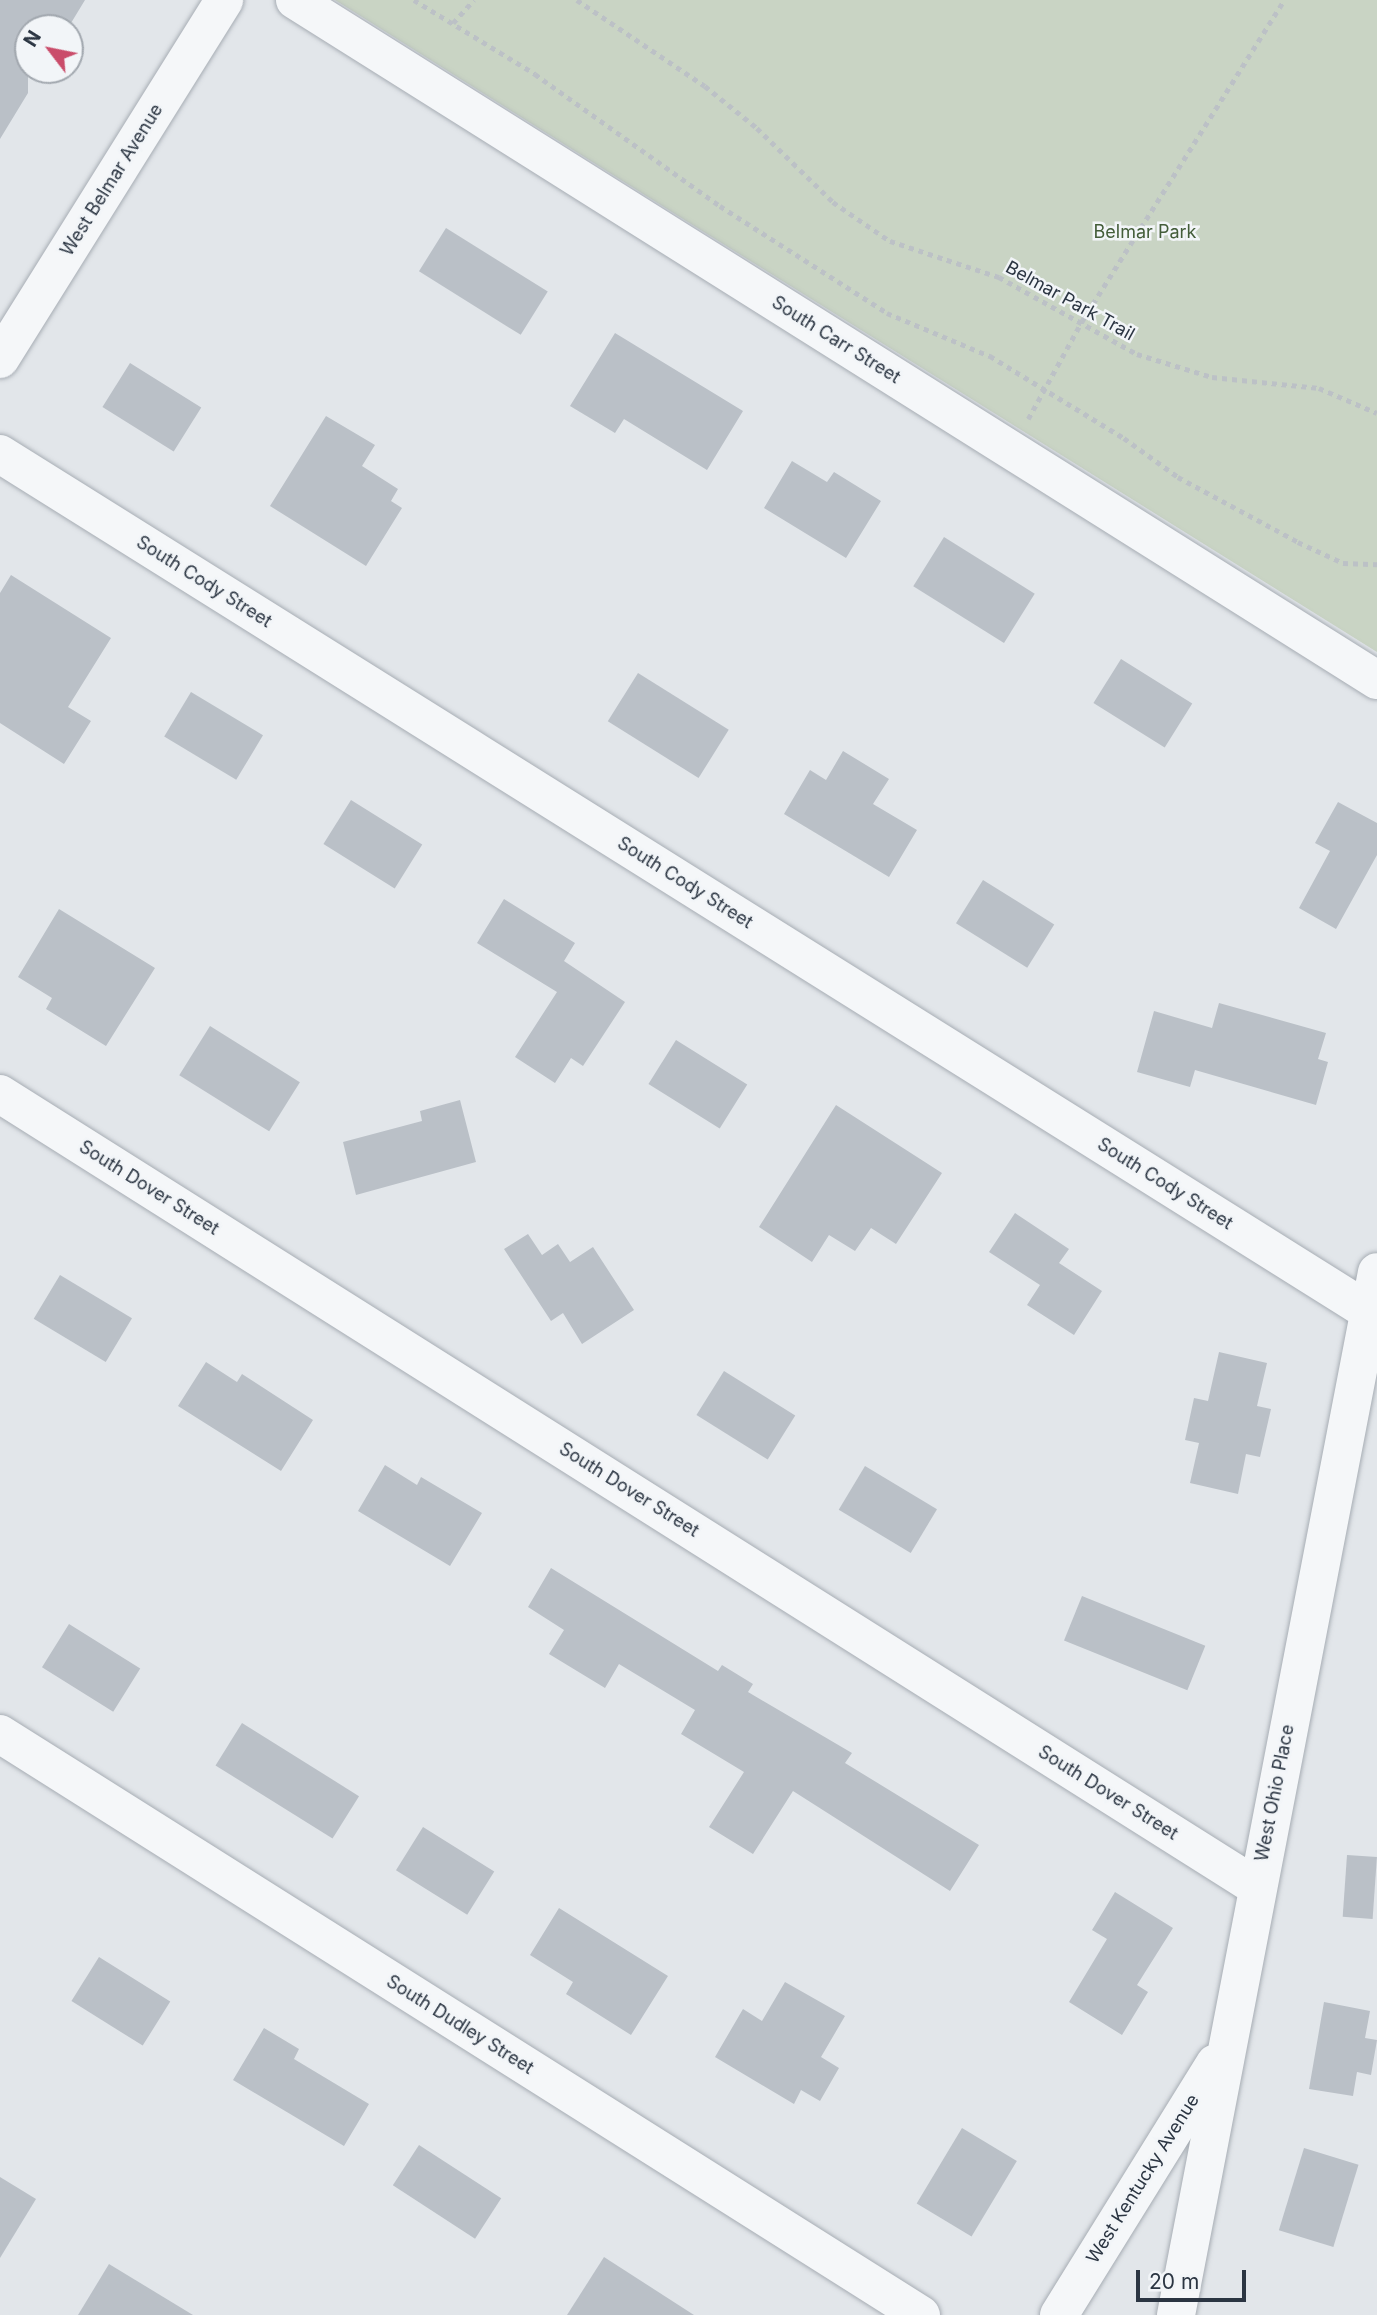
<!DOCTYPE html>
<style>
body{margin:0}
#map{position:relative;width:1377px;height:2315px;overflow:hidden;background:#e2e6ea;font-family:Inter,sans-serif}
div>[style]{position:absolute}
.green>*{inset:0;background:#c9d4c4}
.building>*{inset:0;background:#bac0c7;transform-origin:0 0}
.path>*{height:4.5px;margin-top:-2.25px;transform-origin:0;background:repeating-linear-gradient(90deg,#bcc1c6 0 5px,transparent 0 10px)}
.roads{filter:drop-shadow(0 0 2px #a7adb4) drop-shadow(0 0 2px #a7adb4)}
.minor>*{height:38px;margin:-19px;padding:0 19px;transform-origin:19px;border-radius:19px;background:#f5f7f9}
span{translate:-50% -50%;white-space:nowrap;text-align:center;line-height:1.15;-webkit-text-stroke:5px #f2f5f8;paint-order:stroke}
.street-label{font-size:18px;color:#2b3542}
.park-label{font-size:18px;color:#435d39}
.north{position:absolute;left:14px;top:14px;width:70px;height:70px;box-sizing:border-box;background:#f2f5f8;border:2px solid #a2a8af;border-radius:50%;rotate:302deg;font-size:19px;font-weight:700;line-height:28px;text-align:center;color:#2b3542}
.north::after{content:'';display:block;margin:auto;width:24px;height:32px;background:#ca4c6a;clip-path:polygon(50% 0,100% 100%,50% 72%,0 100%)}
.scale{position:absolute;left:1136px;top:2270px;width:110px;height:32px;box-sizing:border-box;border:4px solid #2b3542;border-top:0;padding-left:9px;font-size:21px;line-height:24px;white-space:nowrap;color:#2b3542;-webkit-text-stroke:5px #f2f5f8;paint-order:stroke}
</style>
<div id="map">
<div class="green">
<i style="clip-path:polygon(335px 0,1377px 0,1377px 652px,675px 214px)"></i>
</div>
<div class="building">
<i style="clip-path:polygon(0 0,85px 0,68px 28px,28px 28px,28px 93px,0 139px)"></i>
<i style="left:446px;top:228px;width:120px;height:51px;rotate:32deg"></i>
<i style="clip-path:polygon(615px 333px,743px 411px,707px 470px,624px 419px,615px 433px,570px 406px)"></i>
<i style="left:130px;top:363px;width:84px;height:52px;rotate:32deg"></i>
<i style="clip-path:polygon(326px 416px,375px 445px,362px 466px,398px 489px,391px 501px,402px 508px,366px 566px,270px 506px)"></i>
<i style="clip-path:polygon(792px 461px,827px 482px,834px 472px,881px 501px,846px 558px,764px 508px)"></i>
<i style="left:944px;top:537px;width:107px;height:58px;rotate:32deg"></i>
<i style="clip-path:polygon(11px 575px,111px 638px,68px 707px,91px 721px,64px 764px,0 723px,0 593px)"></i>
<i style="left:1121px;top:659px;width:84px;height:52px;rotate:32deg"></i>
<i style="left:638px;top:673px;width:107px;height:57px;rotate:32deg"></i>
<i style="left:191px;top:692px;width:84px;height:52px;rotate:31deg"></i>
<i style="clip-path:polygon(843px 751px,889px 779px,873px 804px,917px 830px,889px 877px,784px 814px,810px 770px,826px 780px)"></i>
<i style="left:351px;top:800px;width:84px;height:52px;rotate:32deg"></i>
<i style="clip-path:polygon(1338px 802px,1377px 823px,1377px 855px,1336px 929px,1299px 908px,1330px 851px,1315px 843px)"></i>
<i style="left:983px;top:880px;width:84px;height:51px;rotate:32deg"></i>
<i style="clip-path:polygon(504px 899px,575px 943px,564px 961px,625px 1002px,583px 1066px,571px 1058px,555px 1083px,515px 1057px,557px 992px,477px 943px)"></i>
<i style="clip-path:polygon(59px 909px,155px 968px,106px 1046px,46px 1009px,52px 998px,18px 977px)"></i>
<i style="clip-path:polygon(1219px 1003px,1326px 1033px,1318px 1059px,1328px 1062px,1316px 1105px,1195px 1070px,1190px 1087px,1137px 1072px,1154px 1011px,1212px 1028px)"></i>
<i style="left:210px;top:1026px;width:106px;height:58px;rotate:32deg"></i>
<i style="left:676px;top:1040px;width:84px;height:52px;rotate:32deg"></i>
<i style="clip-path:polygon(460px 1100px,476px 1162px,356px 1195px,343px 1142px,422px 1121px,420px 1111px)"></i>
<i style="clip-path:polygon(836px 1105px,942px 1173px,896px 1244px,871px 1228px,855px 1251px,829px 1235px,812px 1262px,759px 1227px)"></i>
<i style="clip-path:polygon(1015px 1213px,1069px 1249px,1059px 1263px,1102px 1291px,1074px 1335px,1027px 1305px,1040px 1285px,989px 1252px)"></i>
<i style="clip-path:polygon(528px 1234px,542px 1255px,558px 1244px,570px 1262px,593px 1247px,634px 1310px,582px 1344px,563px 1313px,551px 1321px,504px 1249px)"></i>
<i style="left:60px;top:1275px;width:84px;height:51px;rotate:31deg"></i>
<i style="clip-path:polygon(1219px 1352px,1267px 1363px,1257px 1406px,1271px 1409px,1260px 1457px,1246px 1454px,1238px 1494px,1190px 1483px,1199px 1443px,1185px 1440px,1194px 1398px,1208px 1401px)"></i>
<i style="clip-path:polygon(206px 1362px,237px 1382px,242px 1374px,313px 1420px,281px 1471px,178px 1406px)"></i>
<i style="left:724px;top:1371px;width:84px;height:52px;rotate:32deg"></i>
<i style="clip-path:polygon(385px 1465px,417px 1485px,421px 1477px,482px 1513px,450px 1566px,358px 1511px)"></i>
<i style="left:865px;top:1466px;width:84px;height:51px;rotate:31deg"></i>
<i style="clip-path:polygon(551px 1568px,718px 1671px,722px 1665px,753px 1684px,748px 1692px,852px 1753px,845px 1763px,979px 1845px,950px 1891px,793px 1791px,753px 1854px,709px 1827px,744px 1772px,681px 1734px,695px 1710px,619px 1664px,605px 1688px,549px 1654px,564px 1630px,528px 1607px)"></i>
<i style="left:1082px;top:1596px;width:133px;height:48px;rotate:22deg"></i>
<i style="left:69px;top:1624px;width:84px;height:51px;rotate:32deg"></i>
<i style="left:242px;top:1723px;width:138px;height:50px;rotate:32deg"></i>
<i style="left:423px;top:1827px;width:84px;height:51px;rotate:32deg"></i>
<i style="left:1347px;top:1855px;width:30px;height:62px;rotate:4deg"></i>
<i style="clip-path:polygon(1115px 1892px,1173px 1928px,1137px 1985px,1148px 1992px,1122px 2035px,1069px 2002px,1107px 1939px,1092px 1930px)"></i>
<i style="clip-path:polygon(559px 1908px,668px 1976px,631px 2035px,566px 1994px,573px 1982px,530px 1955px)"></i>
<i style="left:99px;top:1957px;width:84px;height:52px;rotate:32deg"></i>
<i style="clip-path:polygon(785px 1982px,845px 2016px,821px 2057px,839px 2068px,820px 2101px,801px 2090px,794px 2104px,715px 2057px,743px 2009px,762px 2021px)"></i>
<i style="clip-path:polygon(1324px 2002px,1370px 2011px,1365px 2038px,1377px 2040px,1371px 2075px,1357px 2072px,1353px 2096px,1309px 2089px)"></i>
<i style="clip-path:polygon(264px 2028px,299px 2049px,294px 2059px,369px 2104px,344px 2146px,233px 2080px)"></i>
<i style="left:962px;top:2128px;width:64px;height:88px;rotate:31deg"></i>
<i style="left:419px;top:2145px;width:98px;height:48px;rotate:33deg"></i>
<i style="left:1304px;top:2148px;width:57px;height:86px;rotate:17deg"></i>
<i style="clip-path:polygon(0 2177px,36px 2199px,0 2258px)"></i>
<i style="clip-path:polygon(604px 2257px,694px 2315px,567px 2315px)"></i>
<i style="clip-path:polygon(109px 2264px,193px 2315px,78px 2315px)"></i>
</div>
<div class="path">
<i style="left:414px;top:0;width:142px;rotate:31.4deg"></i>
<i style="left:535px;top:74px;width:227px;rotate:35.5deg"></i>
<i style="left:720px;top:206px;width:198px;rotate:32.6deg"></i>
<i style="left:887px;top:313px;width:112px;rotate:22.7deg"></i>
<i style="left:990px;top:356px;width:157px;rotate:31.5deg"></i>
<i style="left:1124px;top:438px;width:67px;rotate:35.8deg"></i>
<i style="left:1178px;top:477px;width:136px;rotate:28.4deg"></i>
<i style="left:1298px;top:542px;width:50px;rotate:25deg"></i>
<i style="left:1343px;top:563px;width:34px;rotate:2deg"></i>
<i style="left:577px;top:0;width:154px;rotate:33.9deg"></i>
<i style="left:705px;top:86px;width:67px;rotate:38.9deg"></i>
<i style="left:757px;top:128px;width:106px;rotate:44.2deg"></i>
<i style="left:833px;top:202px;width:69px;rotate:34.4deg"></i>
<i style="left:890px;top:241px;width:115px;rotate:18.3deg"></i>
<i style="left:999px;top:277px;width:158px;rotate:29.2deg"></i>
<i style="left:1137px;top:354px;width:78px;rotate:17deg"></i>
<i style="left:1212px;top:377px;width:108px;rotate:5.9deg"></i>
<i style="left:1319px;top:388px;width:63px;rotate:23.3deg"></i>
<i style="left:453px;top:23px;width:31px;rotate:-48deg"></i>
<i style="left:1028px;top:419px;width:112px;rotate:-61.1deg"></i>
<i style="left:1082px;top:321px;width:379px;rotate:-57.8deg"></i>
</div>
<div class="roads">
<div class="minor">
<i style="left:295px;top:0;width:1278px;rotate:32.15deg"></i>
<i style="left:0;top:359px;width:423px;rotate:-58deg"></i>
<i style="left:0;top:454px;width:1616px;rotate:32.06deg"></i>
<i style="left:0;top:1094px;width:1486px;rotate:32.25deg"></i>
<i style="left:0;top:1734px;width:1089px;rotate:32.25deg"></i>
<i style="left:1059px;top:2315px;width:296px;rotate:-58.2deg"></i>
<i style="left:1176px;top:2315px;width:1062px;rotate:-79.09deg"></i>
</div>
</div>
<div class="street-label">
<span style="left:112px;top:180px;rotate:-58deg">West Belmar Avenue</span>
<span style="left:1070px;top:301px;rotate:29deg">Belmar Park Trail</span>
<span style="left:836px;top:340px;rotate:32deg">South Carr Street</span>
<span style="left:204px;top:582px;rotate:32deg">South Cody Street</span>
<span style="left:685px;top:883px;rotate:32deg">South Cody Street</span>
<span style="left:1165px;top:1184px;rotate:32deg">South Cody Street</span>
<span style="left:149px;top:1188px;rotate:32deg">South Dover Street</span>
<span style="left:629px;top:1490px;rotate:32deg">South Dover Street</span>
<span style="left:1108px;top:1793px;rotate:32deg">South Dover Street</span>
<span style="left:1275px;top:1793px;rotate:-79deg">West Ohio Place</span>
<span style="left:460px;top:2025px;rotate:32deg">South Dudley Street</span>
<span style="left:1143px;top:2179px;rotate:-58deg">West Kentucky Avenue</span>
</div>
<div class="park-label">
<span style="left:1145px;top:232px">Belmar Park</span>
</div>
<div class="north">N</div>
<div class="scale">20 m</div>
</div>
